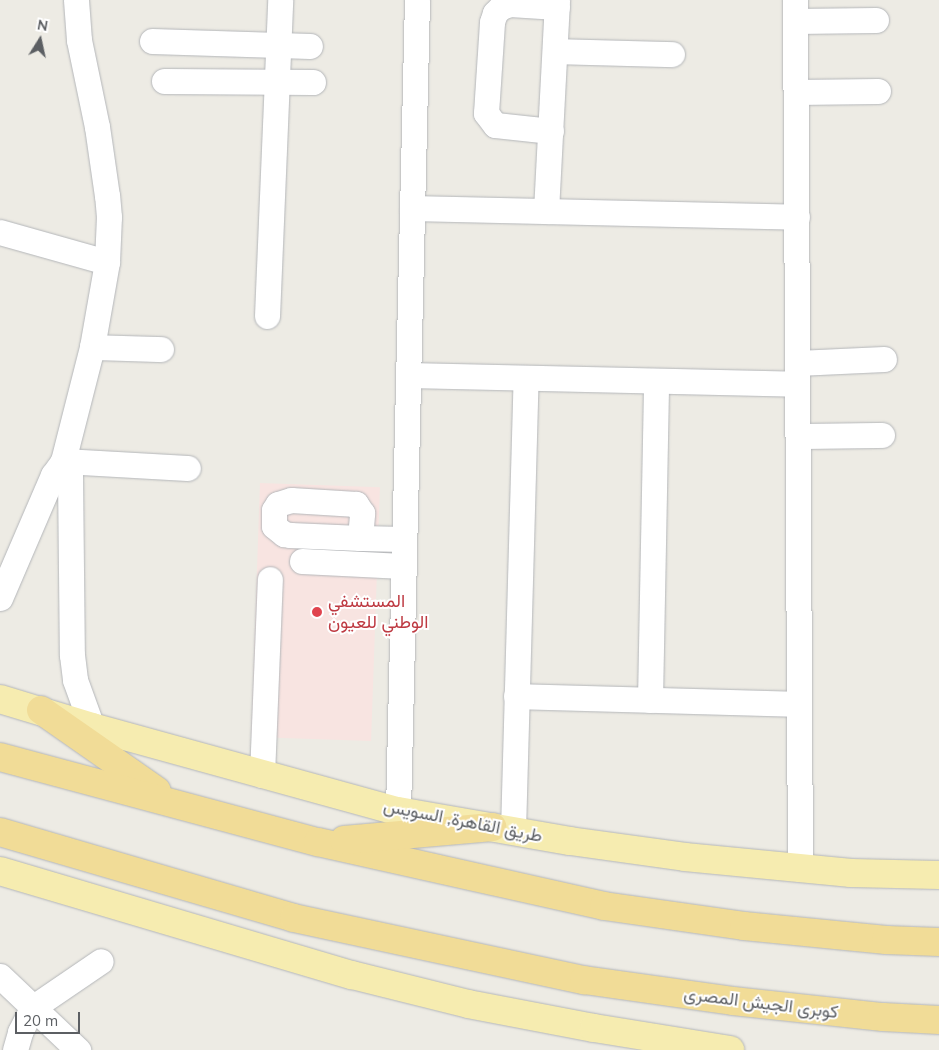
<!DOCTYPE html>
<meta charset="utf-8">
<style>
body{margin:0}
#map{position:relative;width:939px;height:1050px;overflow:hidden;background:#edebe4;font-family:Mulish,Vazirmatn,sans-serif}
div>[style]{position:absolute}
.medical>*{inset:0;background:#f8e4e1;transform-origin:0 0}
.roads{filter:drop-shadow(0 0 1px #b4b6b9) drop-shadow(0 0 1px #b4b6b9)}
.minor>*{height:25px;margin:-12.5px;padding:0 12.5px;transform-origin:12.5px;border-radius:12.5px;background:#fff}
.major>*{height:28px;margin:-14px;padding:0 14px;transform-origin:14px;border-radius:14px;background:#f6ecb0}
.highway>*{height:28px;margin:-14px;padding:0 14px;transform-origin:14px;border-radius:14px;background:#f1dc97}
.dots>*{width:14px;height:14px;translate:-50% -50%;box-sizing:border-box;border:2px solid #fff;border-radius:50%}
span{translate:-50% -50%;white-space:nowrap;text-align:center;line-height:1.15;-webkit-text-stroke:4px #fff;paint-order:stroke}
.health-label{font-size:18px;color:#be3a42}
.left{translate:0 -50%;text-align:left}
.street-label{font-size:18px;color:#5c5f63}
.north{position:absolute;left:15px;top:15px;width:50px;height:50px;-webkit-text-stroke:4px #fff;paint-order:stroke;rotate:10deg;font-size:14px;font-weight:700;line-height:20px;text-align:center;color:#5c5f63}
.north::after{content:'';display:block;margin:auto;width:18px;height:22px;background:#5c5f63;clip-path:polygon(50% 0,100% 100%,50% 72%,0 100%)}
.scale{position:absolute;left:15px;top:1012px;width:65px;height:22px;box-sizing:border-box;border:2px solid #5c5f63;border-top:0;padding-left:6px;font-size:15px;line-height:18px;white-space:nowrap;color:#5c5f63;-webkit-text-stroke:4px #fff;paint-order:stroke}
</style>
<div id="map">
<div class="medical">
<i style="left:260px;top:483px;width:120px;height:254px;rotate:2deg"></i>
</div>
<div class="roads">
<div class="minor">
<i style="left:795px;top:0;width:869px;rotate:89.67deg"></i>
<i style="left:795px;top:21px;width:81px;rotate:-0.7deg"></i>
<i style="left:152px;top:41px;width:158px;rotate:1.8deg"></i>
<i style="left:555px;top:51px;width:117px;rotate:1.5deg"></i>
<i style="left:164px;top:81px;width:149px;rotate:0.4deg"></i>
<i style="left:796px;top:92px;width:82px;rotate:-0.7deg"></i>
<i style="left:551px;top:131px;width:56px;rotate:-173.9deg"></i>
<i style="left:495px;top:125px;width:15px;rotate:-127deg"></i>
<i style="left:486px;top:113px;width:91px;rotate:-86.2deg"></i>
<i style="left:492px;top:22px;width:9px;rotate:-72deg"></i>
<i style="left:495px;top:13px;width:8px;rotate:-45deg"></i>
<i style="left:501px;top:7px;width:9px;rotate:-18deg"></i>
<i style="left:510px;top:4px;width:47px;rotate:3.7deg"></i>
<i style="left:412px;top:208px;width:385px;rotate:1.3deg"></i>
<i style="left:546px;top:211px;width:211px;rotate:-87deg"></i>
<i style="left:0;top:232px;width:111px;rotate:15.7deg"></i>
<i style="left:267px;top:316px;width:316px;rotate:-87.6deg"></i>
<i style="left:92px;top:347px;width:69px;rotate:1.7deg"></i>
<i style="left:797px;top:363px;width:87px;rotate:-2.6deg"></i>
<i style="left:408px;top:375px;width:389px;rotate:1.3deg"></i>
<i style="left:798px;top:436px;width:84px;rotate:-0.7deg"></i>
<i style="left:63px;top:461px;width:6px;rotate:45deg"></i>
<i style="left:67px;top:465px;width:10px;rotate:73deg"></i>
<i style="left:70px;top:475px;width:180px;rotate:89.4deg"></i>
<i style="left:72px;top:655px;width:25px;rotate:83deg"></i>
<i style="left:75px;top:680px;width:50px;rotate:70.1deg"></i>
<i style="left:63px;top:461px;width:125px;rotate:3.2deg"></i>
<i style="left:360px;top:538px;width:25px;rotate:-85deg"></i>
<i style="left:362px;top:513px;width:11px;rotate:-124deg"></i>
<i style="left:356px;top:504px;width:65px;rotate:-176.5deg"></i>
<i style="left:291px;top:500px;width:14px;rotate:163deg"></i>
<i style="left:278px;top:504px;width:7px;rotate:124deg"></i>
<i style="left:274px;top:510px;width:16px;rotate:90deg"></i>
<i style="left:274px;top:526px;width:13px;rotate:39deg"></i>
<i style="left:284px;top:534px;width:6px;rotate:9deg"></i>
<i style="left:290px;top:535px;width:70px;rotate:2.5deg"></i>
<i style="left:360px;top:538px;width:43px;rotate:1.3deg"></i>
<i style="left:302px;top:561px;width:101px;rotate:2.8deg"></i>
<i style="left:0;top:598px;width:134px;rotate:-66.7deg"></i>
<i style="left:53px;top:475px;width:17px;rotate:-54deg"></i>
<i style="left:63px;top:461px;width:118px;rotate:-75.7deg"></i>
<i style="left:92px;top:347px;width:86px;rotate:-80deg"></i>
<i style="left:107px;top:262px;width:45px;rotate:-87.5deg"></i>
<i style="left:109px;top:217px;width:21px;rotate:-95deg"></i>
<i style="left:107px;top:196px;width:70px;rotate:-98.2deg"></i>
<i style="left:97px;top:127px;width:89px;rotate:-101.7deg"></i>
<i style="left:79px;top:40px;width:40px;rotate:-94.3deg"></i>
<i style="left:516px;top:696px;width:283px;rotate:1.6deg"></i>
<i style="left:650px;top:700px;width:319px;rotate:-88.9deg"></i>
<i style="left:262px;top:775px;width:196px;rotate:-87.7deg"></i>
<i style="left:398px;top:811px;width:811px;rotate:-88.66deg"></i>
<i style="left:513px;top:831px;width:452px;rotate:-88.4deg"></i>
<i style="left:0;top:976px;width:108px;rotate:43.5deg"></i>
<i style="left:15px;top:1050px;width:19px;rotate:-74deg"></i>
<i style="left:20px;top:1032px;width:27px;rotate:-63deg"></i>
<i style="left:32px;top:1008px;width:83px;rotate:-34.3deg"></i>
</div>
<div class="major">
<i style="left:0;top:699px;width:96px;rotate:16.9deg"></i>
<i style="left:92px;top:727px;width:317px;rotate:15.4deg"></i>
<i style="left:398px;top:811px;width:175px;rotate:9.9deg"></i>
<i style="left:570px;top:841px;width:116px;rotate:7.9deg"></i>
<i style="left:685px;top:857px;width:167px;rotate:5.5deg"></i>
<i style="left:851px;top:873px;width:88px;rotate:1.3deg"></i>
<i style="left:0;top:871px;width:367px;rotate:16.5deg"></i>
<i style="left:352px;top:975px;width:120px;rotate:14deg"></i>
<i style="left:468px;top:1004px;width:128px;rotate:10.8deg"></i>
<i style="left:594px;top:1028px;width:138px;rotate:9.2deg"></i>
</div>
<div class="highway">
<i style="left:41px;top:710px;width:141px;rotate:34.9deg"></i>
<i style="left:0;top:757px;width:329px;rotate:15deg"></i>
<i style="left:318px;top:842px;width:293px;rotate:12.6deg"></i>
<i style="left:604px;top:906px;width:141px;rotate:8.1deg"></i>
<i style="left:744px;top:926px;width:143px;rotate:5.6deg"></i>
<i style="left:886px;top:940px;width:53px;rotate:2.2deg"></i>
<i style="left:0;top:832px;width:306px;rotate:16.3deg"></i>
<i style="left:294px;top:918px;width:297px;rotate:12.1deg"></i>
<i style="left:584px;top:980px;width:150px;rotate:8deg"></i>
<i style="left:733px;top:1001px;width:151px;rotate:6.1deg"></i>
<i style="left:883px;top:1017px;width:56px;rotate:3.1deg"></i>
<i style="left:344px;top:840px;width:149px;rotate:-5deg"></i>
</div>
</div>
<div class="dots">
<i style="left:317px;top:612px;background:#e0444e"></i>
</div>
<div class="health-label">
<span class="left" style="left:328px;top:612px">المستشفي<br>الوطني للعيون</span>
</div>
<div class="street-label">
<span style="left:463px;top:821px;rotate:11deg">طريق القاهرة, السويس</span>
<span style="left:761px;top:1003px;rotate:7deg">كوبرى الجيش المصرى</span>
</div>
<div class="north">N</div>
<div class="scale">20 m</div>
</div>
